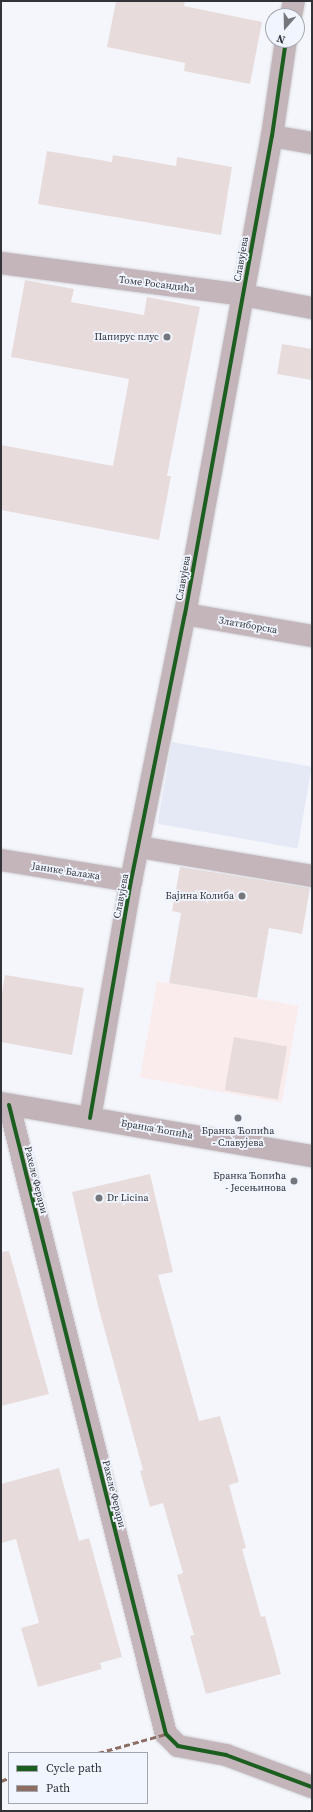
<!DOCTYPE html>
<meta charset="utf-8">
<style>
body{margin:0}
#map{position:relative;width:313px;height:1812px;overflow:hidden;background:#f4f6fc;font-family:"Source Serif 4",serif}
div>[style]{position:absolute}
.built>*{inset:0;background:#e4e9f5;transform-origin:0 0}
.industrial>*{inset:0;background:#faecec;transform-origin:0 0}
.building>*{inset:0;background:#e7dcdb;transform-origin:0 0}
.roads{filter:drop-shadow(0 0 1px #d2d4d8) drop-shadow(0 0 1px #d2d4d8)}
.street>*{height:22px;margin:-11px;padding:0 11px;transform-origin:11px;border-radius:11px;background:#c3b5b9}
.secondary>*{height:22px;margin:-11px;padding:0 11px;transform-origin:11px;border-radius:11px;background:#c1b3b8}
.quiet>*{height:3px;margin-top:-1.5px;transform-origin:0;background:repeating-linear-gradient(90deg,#8d6e63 0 6px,transparent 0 9px)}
.cycleway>*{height:4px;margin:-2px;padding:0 2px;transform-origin:2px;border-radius:2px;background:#1b5e20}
.dots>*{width:11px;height:11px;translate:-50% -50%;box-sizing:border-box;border:2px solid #f0f5ff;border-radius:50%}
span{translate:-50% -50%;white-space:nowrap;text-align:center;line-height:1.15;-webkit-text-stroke:3.5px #f0f5ff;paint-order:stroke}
.street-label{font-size:10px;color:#313337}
.poi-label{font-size:10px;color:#313337}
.right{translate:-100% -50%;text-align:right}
.left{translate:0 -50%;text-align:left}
.frame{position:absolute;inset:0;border:2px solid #313337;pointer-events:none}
.legend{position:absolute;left:8px;top:1752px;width:140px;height:52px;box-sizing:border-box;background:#f0f5ff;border:1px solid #a4a7af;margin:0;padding:5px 7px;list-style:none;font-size:12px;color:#313337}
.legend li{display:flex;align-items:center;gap:8px;height:20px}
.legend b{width:20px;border:1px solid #a4a7af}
.north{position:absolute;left:265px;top:8px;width:40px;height:40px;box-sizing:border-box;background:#f0f5ff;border:1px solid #a4a7af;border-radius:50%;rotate:200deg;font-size:11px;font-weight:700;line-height:16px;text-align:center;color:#313337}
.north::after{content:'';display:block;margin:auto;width:14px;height:18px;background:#75777c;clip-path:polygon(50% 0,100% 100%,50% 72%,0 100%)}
</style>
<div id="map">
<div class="built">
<i style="left:172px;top:742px;width:142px;height:83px;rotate:10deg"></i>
</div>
<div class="industrial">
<i style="left:157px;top:981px;width:144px;height:98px;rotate:10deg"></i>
</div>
<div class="building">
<i style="clip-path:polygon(116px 1px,185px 1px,184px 6px,262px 22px,250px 84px,184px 71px,185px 63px,107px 47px)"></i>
<i style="clip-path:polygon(47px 151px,112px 162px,113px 155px,176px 166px,177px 157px,232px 167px,221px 235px,38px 204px)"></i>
<i style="clip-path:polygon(25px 280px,74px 289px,71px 302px,144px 315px,147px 297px,200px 307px,167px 476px,171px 476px,159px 540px,1px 510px,1px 445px,113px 466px,129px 379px,11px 357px)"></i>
<i style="clip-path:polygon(282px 344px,312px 349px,312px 380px,277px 374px)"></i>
<i style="clip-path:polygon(180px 867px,310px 888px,302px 934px,269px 928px,257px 998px,169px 983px,181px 913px,172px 911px)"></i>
<i style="clip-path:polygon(5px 975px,84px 988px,72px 1055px,1px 1042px,1px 999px)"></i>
<i style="left:234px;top:1037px;width:54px;height:54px;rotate:10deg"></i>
<i style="clip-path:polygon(150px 1174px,173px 1272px,158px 1275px,199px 1421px,220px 1416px,239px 1482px,229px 1485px,246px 1548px,242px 1549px,261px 1617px,265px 1616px,281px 1674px,206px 1694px,190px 1636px,194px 1635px,177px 1575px,183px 1573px,163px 1503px,150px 1507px,140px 1471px,143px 1470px,98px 1306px,72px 1192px)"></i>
<i style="clip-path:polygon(9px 1251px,49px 1394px,1px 1406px,1px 1252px)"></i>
<i style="clip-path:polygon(59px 1468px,79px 1541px,89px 1538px,122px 1657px,100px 1663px,102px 1669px,38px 1687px,21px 1628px,39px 1623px,16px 1539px,1px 1543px,1px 1484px)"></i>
</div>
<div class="roads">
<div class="street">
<i style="left:291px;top:16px;width:15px;rotate:-79deg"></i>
<i style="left:272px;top:136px;width:41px;rotate:9.9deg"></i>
<i style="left:1px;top:263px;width:244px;rotate:7.5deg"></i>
<i style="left:243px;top:295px;width:70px;rotate:10.7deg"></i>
<i style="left:185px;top:614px;width:129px;rotate:9.8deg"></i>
<i style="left:139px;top:847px;width:175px;rotate:9.5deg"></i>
<i style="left:1px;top:860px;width:132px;rotate:9.2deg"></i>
<i style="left:9px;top:1105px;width:648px;rotate:75.99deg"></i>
<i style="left:166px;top:1734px;width:17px;rotate:45deg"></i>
<i style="left:178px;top:1746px;width:49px;rotate:10.6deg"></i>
<i style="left:226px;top:1755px;width:92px;rotate:20.4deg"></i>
<i style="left:90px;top:1118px;width:241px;rotate:-80.2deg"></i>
<i style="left:131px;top:881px;width:272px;rotate:-78.6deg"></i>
<i style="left:185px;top:614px;width:486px;rotate:-79.7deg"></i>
<i style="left:272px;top:136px;width:97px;rotate:-81.7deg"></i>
</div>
<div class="secondary">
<i style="left:1px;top:1103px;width:315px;rotate:9.7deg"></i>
</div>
</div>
<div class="quiet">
<i style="left:98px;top:1753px;width:71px;rotate:-15.6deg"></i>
<i style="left:1px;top:1781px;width:9px;rotate:-21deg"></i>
</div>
<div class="cycleway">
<i style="left:9px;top:1105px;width:648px;rotate:75.99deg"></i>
<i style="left:166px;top:1734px;width:17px;rotate:45deg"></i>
<i style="left:178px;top:1746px;width:49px;rotate:10.6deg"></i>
<i style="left:226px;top:1755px;width:92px;rotate:20.4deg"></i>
<i style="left:90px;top:1118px;width:241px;rotate:-80.2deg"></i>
<i style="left:131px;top:881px;width:272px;rotate:-78.6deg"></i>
<i style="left:185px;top:614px;width:486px;rotate:-79.7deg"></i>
<i style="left:272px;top:136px;width:97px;rotate:-81.7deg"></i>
</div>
<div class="dots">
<i style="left:167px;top:337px;background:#75777c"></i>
<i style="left:242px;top:896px;background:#75777c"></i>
<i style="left:238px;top:1118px;background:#75777c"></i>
<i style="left:294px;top:1181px;background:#75777c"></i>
<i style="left:99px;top:1198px;background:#75777c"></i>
</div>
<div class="street-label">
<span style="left:241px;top:259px;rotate:-80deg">Славујева</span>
<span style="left:157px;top:284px;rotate:7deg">Томе Росандића</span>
<span style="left:183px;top:578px;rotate:-80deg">Славујева</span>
<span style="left:248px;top:625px;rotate:10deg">Златиборска</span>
<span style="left:66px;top:871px;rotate:9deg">Јанике Балажа</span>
<span style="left:121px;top:896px;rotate:-79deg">Славујева</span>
<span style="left:157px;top:1129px;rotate:10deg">Бранка Ћопића</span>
<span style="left:36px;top:1180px;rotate:76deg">Рахеле Ферари</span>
<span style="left:114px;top:1494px;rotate:76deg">Рахеле Ферари</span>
</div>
<div class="poi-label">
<span class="right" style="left:159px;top:337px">Папирус плус</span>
<span class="right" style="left:234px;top:896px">Бајина Колиба</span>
<span style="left:238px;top:1136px">Бранка Ћопића<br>- Славујева</span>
<span class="right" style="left:286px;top:1181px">Бранка Ћопића<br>- Јесењинова</span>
<span class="left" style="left:107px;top:1198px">Dr Licina</span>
</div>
<div class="frame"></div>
<ul class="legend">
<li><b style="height:5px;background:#1b5e20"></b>Cycle path</li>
<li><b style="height:5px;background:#8d6e63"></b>Path</li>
</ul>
<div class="north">N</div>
</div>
